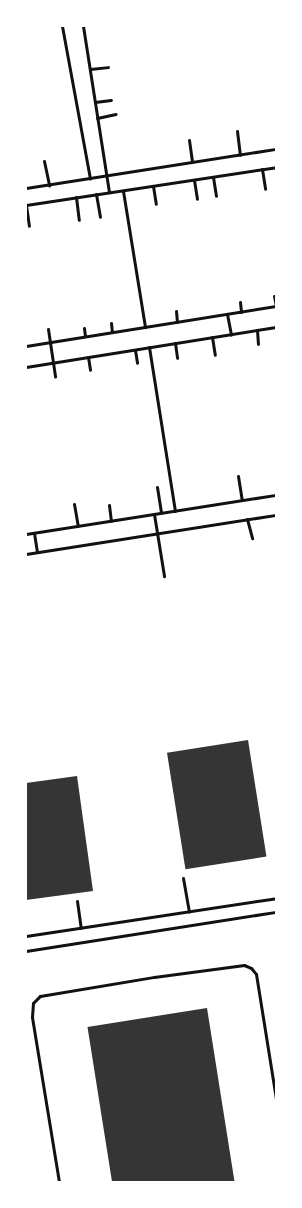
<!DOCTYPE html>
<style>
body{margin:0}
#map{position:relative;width:302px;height:1208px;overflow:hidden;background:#fff;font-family:"PT Sans Narrow",sans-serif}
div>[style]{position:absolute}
.building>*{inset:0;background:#353535;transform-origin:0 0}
.service>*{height:3px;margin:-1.5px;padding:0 1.5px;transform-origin:1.5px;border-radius:1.5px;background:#111}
span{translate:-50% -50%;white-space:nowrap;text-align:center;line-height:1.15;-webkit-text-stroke:3.5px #fff;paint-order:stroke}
.frame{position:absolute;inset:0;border:27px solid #fff;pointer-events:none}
</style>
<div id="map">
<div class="building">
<i style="left:248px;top:740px;width:118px;height:82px;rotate:81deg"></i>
<i style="clip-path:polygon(77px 776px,93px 891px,26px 900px,26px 783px)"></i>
<i style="left:207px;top:1008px;width:176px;height:121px;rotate:81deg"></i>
</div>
<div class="service">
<i style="left:62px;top:26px;width:155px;rotate:79.6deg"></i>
<i style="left:83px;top:26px;width:168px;rotate:81.1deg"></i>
<i style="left:90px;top:69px;width:18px;rotate:-6deg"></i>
<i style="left:95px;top:102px;width:16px;rotate:-7deg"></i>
<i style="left:97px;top:118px;width:19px;rotate:-12deg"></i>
<i style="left:237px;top:131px;width:24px;rotate:83deg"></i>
<i style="left:189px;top:140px;width:22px;rotate:82deg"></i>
<i style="left:44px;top:161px;width:25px;rotate:78deg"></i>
<i style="left:262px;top:169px;width:20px;rotate:81deg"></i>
<i style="left:213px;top:177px;width:19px;rotate:81deg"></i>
<i style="left:194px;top:180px;width:19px;rotate:81deg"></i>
<i style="left:153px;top:186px;width:18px;rotate:81deg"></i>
<i style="left:26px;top:188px;width:253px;rotate:-8.9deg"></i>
<i style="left:123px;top:191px;width:138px;rotate:80.8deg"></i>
<i style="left:96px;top:194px;width:23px;rotate:80deg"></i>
<i style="left:76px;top:197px;width:23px;rotate:83deg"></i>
<i style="left:26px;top:205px;width:253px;rotate:-8.6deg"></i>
<i style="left:26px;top:205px;width:21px;rotate:82deg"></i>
<i style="left:274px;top:296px;width:10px;rotate:79deg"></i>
<i style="left:240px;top:302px;width:10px;rotate:84deg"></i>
<i style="left:176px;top:311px;width:11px;rotate:85deg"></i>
<i style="left:227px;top:314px;width:21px;rotate:79deg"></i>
<i style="left:111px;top:323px;width:9px;rotate:84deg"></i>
<i style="left:84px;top:328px;width:8px;rotate:83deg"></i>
<i style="left:48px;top:329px;width:48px;rotate:81.5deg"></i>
<i style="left:257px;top:330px;width:14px;rotate:86deg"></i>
<i style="left:212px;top:337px;width:18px;rotate:81deg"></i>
<i style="left:175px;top:343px;width:15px;rotate:82deg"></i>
<i style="left:26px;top:346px;width:253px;rotate:-9.1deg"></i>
<i style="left:149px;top:347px;width:166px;rotate:81deg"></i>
<i style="left:135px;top:350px;width:13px;rotate:81deg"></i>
<i style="left:88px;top:357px;width:13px;rotate:81deg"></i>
<i style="left:26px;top:367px;width:253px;rotate:-9.1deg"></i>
<i style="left:238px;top:476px;width:24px;rotate:81deg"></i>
<i style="left:157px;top:487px;width:26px;rotate:81deg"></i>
<i style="left:74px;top:504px;width:22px;rotate:80deg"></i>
<i style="left:109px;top:505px;width:16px;rotate:83deg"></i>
<i style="left:154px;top:514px;width:63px;rotate:80.8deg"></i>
<i style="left:247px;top:519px;width:20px;rotate:75deg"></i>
<i style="left:34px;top:533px;width:19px;rotate:81deg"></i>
<i style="left:26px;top:534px;width:253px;rotate:-8.9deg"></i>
<i style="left:26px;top:554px;width:253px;rotate:-8.9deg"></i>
<i style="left:183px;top:878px;width:34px;rotate:80deg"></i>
<i style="left:77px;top:901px;width:27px;rotate:82deg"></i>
<i style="left:26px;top:936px;width:253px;rotate:-8.6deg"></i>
<i style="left:26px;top:951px;width:253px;rotate:-8.9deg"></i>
<i style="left:59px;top:1182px;width:167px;rotate:-99.3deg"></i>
<i style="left:32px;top:1017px;width:14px;rotate:-86deg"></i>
<i style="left:33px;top:1003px;width:10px;rotate:-45deg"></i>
<i style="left:40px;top:996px;width:116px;rotate:-9.5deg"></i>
<i style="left:154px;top:977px;width:91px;rotate:-7.6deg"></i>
<i style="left:244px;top:965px;width:8px;rotate:23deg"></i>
<i style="left:251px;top:968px;width:8px;rotate:50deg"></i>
<i style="left:256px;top:974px;width:127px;rotate:80.9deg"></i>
</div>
<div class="frame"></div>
</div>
